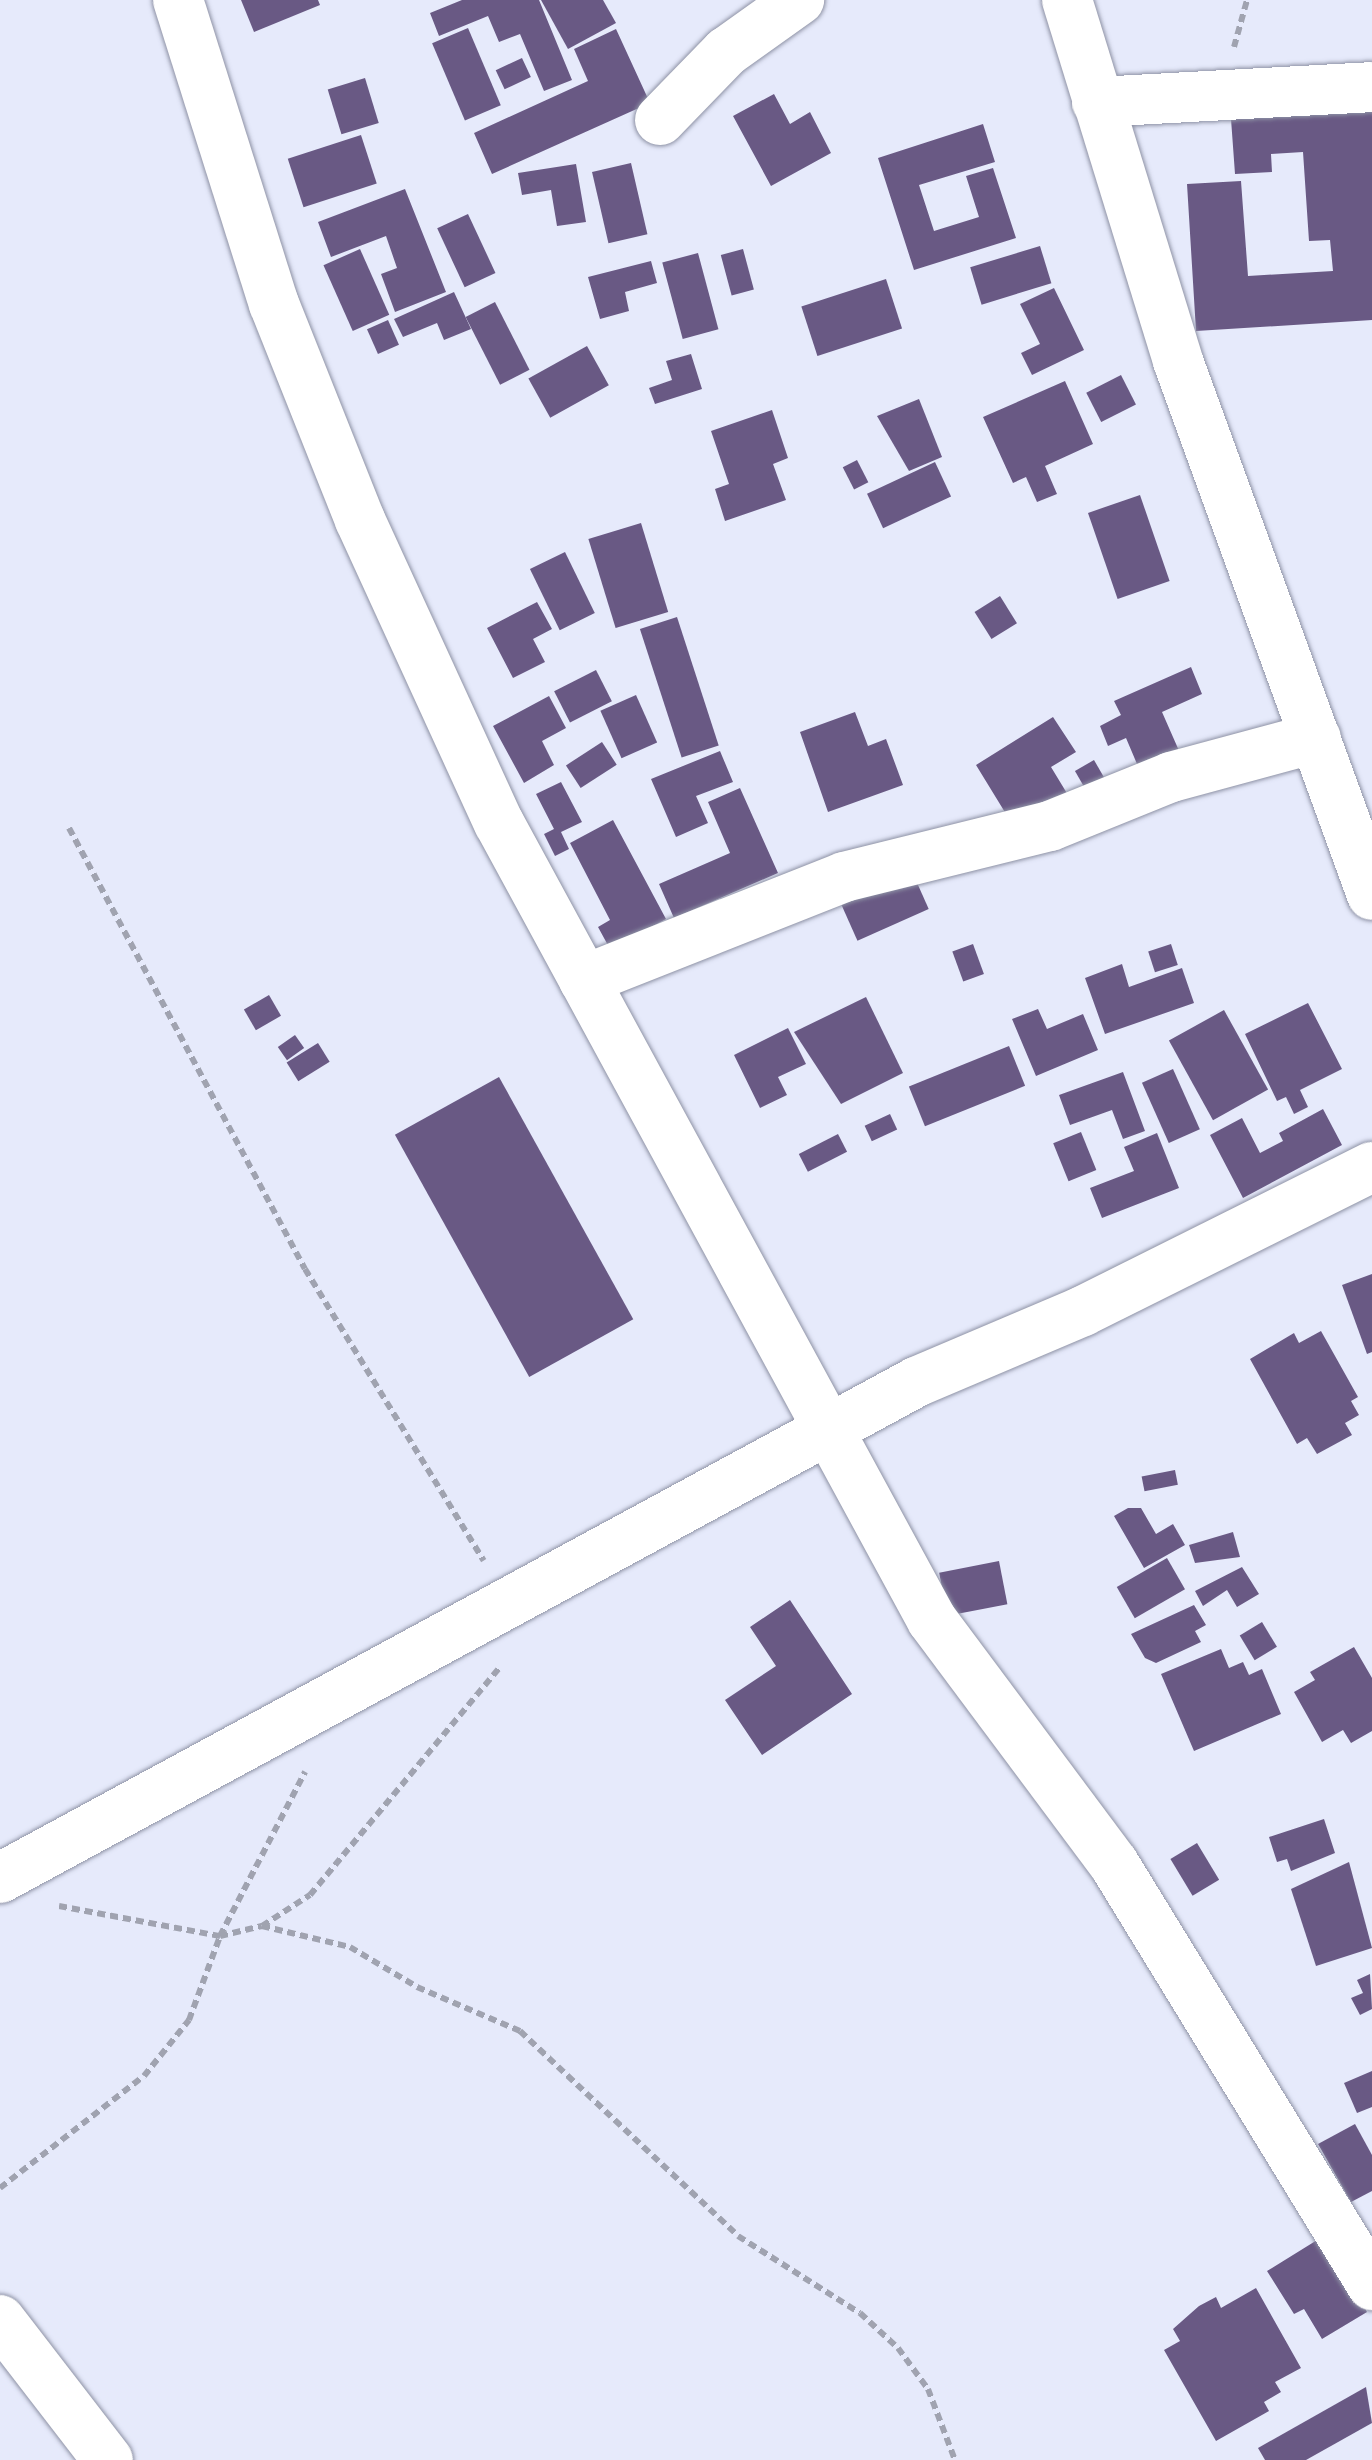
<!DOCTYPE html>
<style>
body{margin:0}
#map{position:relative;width:1372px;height:2460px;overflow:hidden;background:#e6eafb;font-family:"Work Sans",sans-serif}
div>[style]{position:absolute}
.building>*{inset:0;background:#695984;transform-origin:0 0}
.path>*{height:6px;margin-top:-3px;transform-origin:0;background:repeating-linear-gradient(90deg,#a0a3b0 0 8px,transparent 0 13px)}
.roads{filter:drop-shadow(0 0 2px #8e92a5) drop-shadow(0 0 2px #8e92a5)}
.street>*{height:50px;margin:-25px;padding:0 25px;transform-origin:25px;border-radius:25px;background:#fff}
span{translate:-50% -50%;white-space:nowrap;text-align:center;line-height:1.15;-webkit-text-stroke:10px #f7f8fc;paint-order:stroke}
</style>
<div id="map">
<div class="building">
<i style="clip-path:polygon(241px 0,318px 0,320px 5px,254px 32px)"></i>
<i style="clip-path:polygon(462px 0,539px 0,572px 80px,544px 91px,520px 34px,499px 42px,488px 16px,439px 36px,430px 13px)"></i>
<i style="clip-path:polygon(541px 0,603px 0,616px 23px,568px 49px)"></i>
<i style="left:468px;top:28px;width:84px;height:39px;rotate:67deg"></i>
<i style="clip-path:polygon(616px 29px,650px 103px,492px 174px,474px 133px,588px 81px,574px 49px)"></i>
<i style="left:522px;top:58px;width:21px;height:29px;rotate:65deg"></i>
<i style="left:365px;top:78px;width:47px;height:39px;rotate:73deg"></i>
<i style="clip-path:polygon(774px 94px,790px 124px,810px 112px,831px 153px,771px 186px,733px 116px)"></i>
<i style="clip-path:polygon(1372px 110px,1372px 320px,1196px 331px,1187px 184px,1241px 181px,1248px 276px,1333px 271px,1330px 240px,1309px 241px,1303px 152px,1271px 154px,1272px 172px,1235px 174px,1231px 119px)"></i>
<i style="clip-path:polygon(983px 124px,995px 162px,919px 185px,934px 231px,979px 217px,966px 176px,993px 168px,1016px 238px,914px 270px,878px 158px)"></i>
<i style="left:361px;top:135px;width:51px;height:77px;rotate:72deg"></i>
<i style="left:631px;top:163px;width:73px;height:40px;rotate:77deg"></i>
<i style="clip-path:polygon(576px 164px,586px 222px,557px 226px,551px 190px,522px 195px,518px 173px)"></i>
<i style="clip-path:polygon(405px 189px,446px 292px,395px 312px,381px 274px,397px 268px,386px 236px,331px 257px,318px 222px)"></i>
<i style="left:468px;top:214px;width:65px;height:34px;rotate:65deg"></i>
<i style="left:1040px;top:246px;width:39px;height:73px;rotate:73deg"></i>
<i style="left:360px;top:249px;width:72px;height:40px;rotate:66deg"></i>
<i style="left:743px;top:249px;width:42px;height:23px;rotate:75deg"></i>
<i style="left:698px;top:253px;width:79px;height:37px;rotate:75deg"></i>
<i style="clip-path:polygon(651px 261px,657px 283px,625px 292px,629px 311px,600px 319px,588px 277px)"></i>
<i style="left:886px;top:279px;width:52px;height:89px;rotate:72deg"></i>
<i style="clip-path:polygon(1054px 288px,1084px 350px,1032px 375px,1021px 353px,1040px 344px,1020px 304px)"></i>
<i style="clip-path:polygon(454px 292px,471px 329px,444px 340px,437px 323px,403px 337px,394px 319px)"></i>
<i style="left:495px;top:302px;width:76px;height:33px;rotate:63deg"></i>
<i style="left:388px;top:320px;width:27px;height:23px;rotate:66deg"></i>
<i style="left:587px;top:346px;width:45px;height:67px;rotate:61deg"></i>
<i style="clip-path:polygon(691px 354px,702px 389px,655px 404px,649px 388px,672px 380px,666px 361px)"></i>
<i style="left:1121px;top:375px;width:33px;height:39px;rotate:63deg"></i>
<i style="clip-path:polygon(1065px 381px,1093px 444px,1045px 466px,1057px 494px,1037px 502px,1026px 477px,1013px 483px,983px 417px)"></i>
<i style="clip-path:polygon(919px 399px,942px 457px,909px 471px,877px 416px)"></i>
<i style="clip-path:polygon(772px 410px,788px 458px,773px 464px,786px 500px,725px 521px,715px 489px,729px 484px,711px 431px)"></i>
<i style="left:857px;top:460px;width:25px;height:16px;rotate:63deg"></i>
<i style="left:935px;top:462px;width:38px;height:75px;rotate:65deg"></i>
<i style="left:1140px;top:495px;width:91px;height:55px;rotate:71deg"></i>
<i style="left:641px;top:523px;width:93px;height:55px;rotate:73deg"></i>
<i style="left:565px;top:552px;width:68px;height:39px;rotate:64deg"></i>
<i style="left:1000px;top:596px;width:32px;height:30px;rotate:58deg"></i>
<i style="clip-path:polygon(537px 602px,552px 629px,533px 639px,545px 662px,513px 678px,487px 628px)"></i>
<i style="left:677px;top:617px;width:135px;height:39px;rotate:72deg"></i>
<i style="clip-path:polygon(1191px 667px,1202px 694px,1162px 712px,1180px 753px,1140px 771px,1126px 738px,1108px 746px,1100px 726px,1121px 715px,1114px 701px)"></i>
<i style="left:596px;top:670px;width:35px;height:47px;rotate:63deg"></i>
<i style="left:636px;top:695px;width:52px;height:39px;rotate:66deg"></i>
<i style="clip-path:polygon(549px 696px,566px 728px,542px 741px,554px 765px,524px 783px,493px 726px)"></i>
<i style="clip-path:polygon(855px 712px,868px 746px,886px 739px,903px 785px,828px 812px,800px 732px)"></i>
<i style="clip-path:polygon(1053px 717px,1076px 752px,1051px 767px,1068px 795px,1014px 827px,976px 765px)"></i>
<i style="left:602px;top:742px;width:27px;height:43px;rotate:57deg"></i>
<i style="clip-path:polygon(720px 751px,733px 782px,696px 796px,708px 823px,676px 837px,651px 779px)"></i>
<i style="left:1094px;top:760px;width:34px;height:22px;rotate:60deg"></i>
<i style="clip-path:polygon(561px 782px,582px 822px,561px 832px,569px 849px,555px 856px,544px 834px,554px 829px,536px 794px)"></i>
<i style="clip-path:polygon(740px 788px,778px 873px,674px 918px,659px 884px,730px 853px,708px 802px)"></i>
<i style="clip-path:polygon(613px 820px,666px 919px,610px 949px,598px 927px,610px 920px,570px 843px)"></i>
<i style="left:910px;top:867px;width:46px;height:78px;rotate:66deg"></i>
<i style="left:973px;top:944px;width:32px;height:22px;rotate:70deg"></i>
<i style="left:1171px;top:944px;width:22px;height:24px;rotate:72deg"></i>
<i style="clip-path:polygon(1122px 964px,1129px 987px,1182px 968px,1194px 1003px,1105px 1034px,1085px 978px)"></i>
<i style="left:269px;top:995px;width:24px;height:29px;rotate:60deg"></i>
<i style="clip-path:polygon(866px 997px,903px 1073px,841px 1104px,794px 1032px)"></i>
<i style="clip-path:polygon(1308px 1003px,1342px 1069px,1300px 1090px,1308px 1107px,1294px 1114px,1286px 1097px,1277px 1101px,1245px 1034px)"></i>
<i style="clip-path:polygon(1038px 1009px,1047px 1029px,1083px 1014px,1098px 1050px,1036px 1076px,1012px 1019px)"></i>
<i style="left:1224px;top:1010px;width:91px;height:63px;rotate:61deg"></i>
<i style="clip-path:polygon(788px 1028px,806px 1064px,778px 1077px,787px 1095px,760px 1108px,734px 1055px)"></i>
<i style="left:295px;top:1035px;width:16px;height:21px;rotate:55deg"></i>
<i style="left:318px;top:1043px;width:22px;height:37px;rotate:58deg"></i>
<i style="left:1009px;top:1046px;width:43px;height:108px;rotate:68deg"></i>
<i style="left:1173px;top:1069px;width:66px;height:34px;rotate:66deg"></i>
<i style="clip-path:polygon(1123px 1072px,1145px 1131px,1123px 1139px,1112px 1110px,1070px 1125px,1059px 1095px)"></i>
<i style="left:499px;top:1077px;width:277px;height:119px;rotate:61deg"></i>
<i style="clip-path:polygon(1323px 1109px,1342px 1145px,1243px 1198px,1210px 1135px,1242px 1118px,1260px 1153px,1283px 1141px,1279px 1133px)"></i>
<i style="left:890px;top:1114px;width:17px;height:28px;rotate:65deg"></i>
<i style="left:1081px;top:1132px;width:41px;height:30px;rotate:68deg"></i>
<i style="clip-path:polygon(1157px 1133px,1179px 1188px,1102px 1218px,1090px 1188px,1134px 1171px,1124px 1147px)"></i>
<i style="left:838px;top:1134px;width:20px;height:44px;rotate:63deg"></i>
<i style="clip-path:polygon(1372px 1274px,1372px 1352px,1367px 1354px,1342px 1285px)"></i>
<i style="clip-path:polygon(1321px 1331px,1358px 1397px,1351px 1401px,1359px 1415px,1345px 1423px,1352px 1435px,1317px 1454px,1307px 1438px,1297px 1444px,1250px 1359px,1294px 1333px,1299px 1343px)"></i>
<i style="left:1175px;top:1470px;width:15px;height:34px;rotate:79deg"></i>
<i style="clip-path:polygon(1128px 1508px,1141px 1508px,1156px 1534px,1173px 1524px,1185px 1545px,1144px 1568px,1114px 1516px)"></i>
<i style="clip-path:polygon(1233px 1532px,1240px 1557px,1195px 1563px,1189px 1545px)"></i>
<i style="left:1167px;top:1558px;width:36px;height:58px;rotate:60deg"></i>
<i style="left:999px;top:1561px;width:44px;height:61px;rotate:79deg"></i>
<i style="clip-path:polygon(1242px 1567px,1259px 1594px,1237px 1607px,1227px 1590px,1203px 1606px,1195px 1591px)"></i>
<i style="clip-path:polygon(790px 1600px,852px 1694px,762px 1755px,725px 1700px,776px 1666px,750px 1627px)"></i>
<i style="clip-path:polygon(1194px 1605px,1206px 1625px,1195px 1631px,1201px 1642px,1156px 1663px,1145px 1658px,1131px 1634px)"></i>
<i style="left:1262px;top:1622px;width:29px;height:26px;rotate:59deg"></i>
<i style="clip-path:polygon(1354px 1647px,1372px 1678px,1372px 1731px,1351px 1743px,1343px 1730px,1322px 1742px,1294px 1692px,1315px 1680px,1310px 1672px)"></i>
<i style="clip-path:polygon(1221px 1649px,1229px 1668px,1243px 1662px,1249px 1675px,1262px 1669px,1281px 1714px,1194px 1751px,1161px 1674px)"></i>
<i style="clip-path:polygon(1324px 1819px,1335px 1853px,1291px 1871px,1287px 1859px,1277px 1862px,1269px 1837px)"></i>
<i style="left:1197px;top:1843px;width:43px;height:31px;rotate:59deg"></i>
<i style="clip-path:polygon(1349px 1862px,1372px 1948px,1316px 1966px,1291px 1889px)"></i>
<i style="clip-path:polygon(1370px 1974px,1372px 2009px,1360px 2015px,1351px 1998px,1363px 1993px,1357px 1980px)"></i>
<i style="clip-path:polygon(1372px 2071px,1372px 2107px,1357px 2113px,1344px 2083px)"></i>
<i style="clip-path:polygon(1355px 2124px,1372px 2155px,1372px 2191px,1351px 2202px,1318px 2144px)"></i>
<i style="clip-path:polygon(1322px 2237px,1367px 2312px,1322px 2339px,1304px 2309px,1294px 2314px,1267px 2271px)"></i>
<i style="clip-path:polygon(1256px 2288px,1301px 2368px,1275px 2382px,1281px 2392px,1264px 2402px,1269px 2411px,1216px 2441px,1164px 2350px,1180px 2341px,1173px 2329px,1199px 2306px,1216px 2297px,1221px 2308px)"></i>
<i style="clip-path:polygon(1366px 2387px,1372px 2423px,1306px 2460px,1265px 2460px,1258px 2448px)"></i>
</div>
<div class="path">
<i style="left:1234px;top:47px;width:49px;rotate:-74.5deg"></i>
<i style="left:69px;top:828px;width:500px;rotate:61.85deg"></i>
<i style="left:305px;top:1269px;width:342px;rotate:58.5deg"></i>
<i style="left:59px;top:1906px;width:164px;rotate:10.6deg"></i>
<i style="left:220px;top:1936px;width:43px;rotate:-13.4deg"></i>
<i style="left:262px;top:1926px;width:57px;rotate:-32.9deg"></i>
<i style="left:310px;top:1895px;width:298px;rotate:-50.2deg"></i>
<i style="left:262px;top:1926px;width:90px;rotate:13.4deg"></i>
<i style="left:350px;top:1947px;width:78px;rotate:30.8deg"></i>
<i style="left:417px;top:1987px;width:112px;rotate:23.1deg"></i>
<i style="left:520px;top:2031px;width:299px;rotate:43.2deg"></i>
<i style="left:738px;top:2236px;width:144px;rotate:32.3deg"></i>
<i style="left:860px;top:2313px;width:52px;rotate:42.6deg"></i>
<i style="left:898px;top:2348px;width:51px;rotate:53.8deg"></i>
<i style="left:928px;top:2389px;width:76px;rotate:69.2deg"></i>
<i style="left:0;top:2188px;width:182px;rotate:-37.9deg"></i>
<i style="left:144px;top:2076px;width:72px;rotate:-51.2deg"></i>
<i style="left:189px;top:2020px;width:90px;rotate:-69.7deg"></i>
<i style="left:220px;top:1936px;width:185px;rotate:-62.6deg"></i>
</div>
<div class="roads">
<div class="street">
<i style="left:178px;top:0;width:319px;rotate:72.5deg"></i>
<i style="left:274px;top:304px;width:232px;rotate:68.3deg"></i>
<i style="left:360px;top:520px;width:333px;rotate:65.4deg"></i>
<i style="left:499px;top:823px;width:907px;rotate:61.49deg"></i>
<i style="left:932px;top:1620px;width:304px;rotate:53.3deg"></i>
<i style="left:1114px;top:1864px;width:494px;rotate:58.5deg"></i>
<i style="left:1067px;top:0;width:378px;rotate:72.9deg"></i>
<i style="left:1178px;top:361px;width:568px;rotate:70.03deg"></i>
<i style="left:1097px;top:102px;width:275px;rotate:-3.1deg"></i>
<i style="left:660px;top:120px;width:95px;rotate:-45.9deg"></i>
<i style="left:726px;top:52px;width:90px;rotate:-35.5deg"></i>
<i style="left:584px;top:980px;width:280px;rotate:-21.6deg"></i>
<i style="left:844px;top:877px;width:212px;rotate:-13.9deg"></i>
<i style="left:1050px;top:826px;width:131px;rotate:-22deg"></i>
<i style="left:1171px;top:777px;width:150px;rotate:-15.1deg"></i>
<i style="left:0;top:1878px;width:1042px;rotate:-28.43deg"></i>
<i style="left:916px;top:1382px;width:181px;rotate:-23deg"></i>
<i style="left:1083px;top:1311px;width:323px;rotate:-26.5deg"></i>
<i style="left:0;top:2320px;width:177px;rotate:52.4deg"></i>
</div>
</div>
</div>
